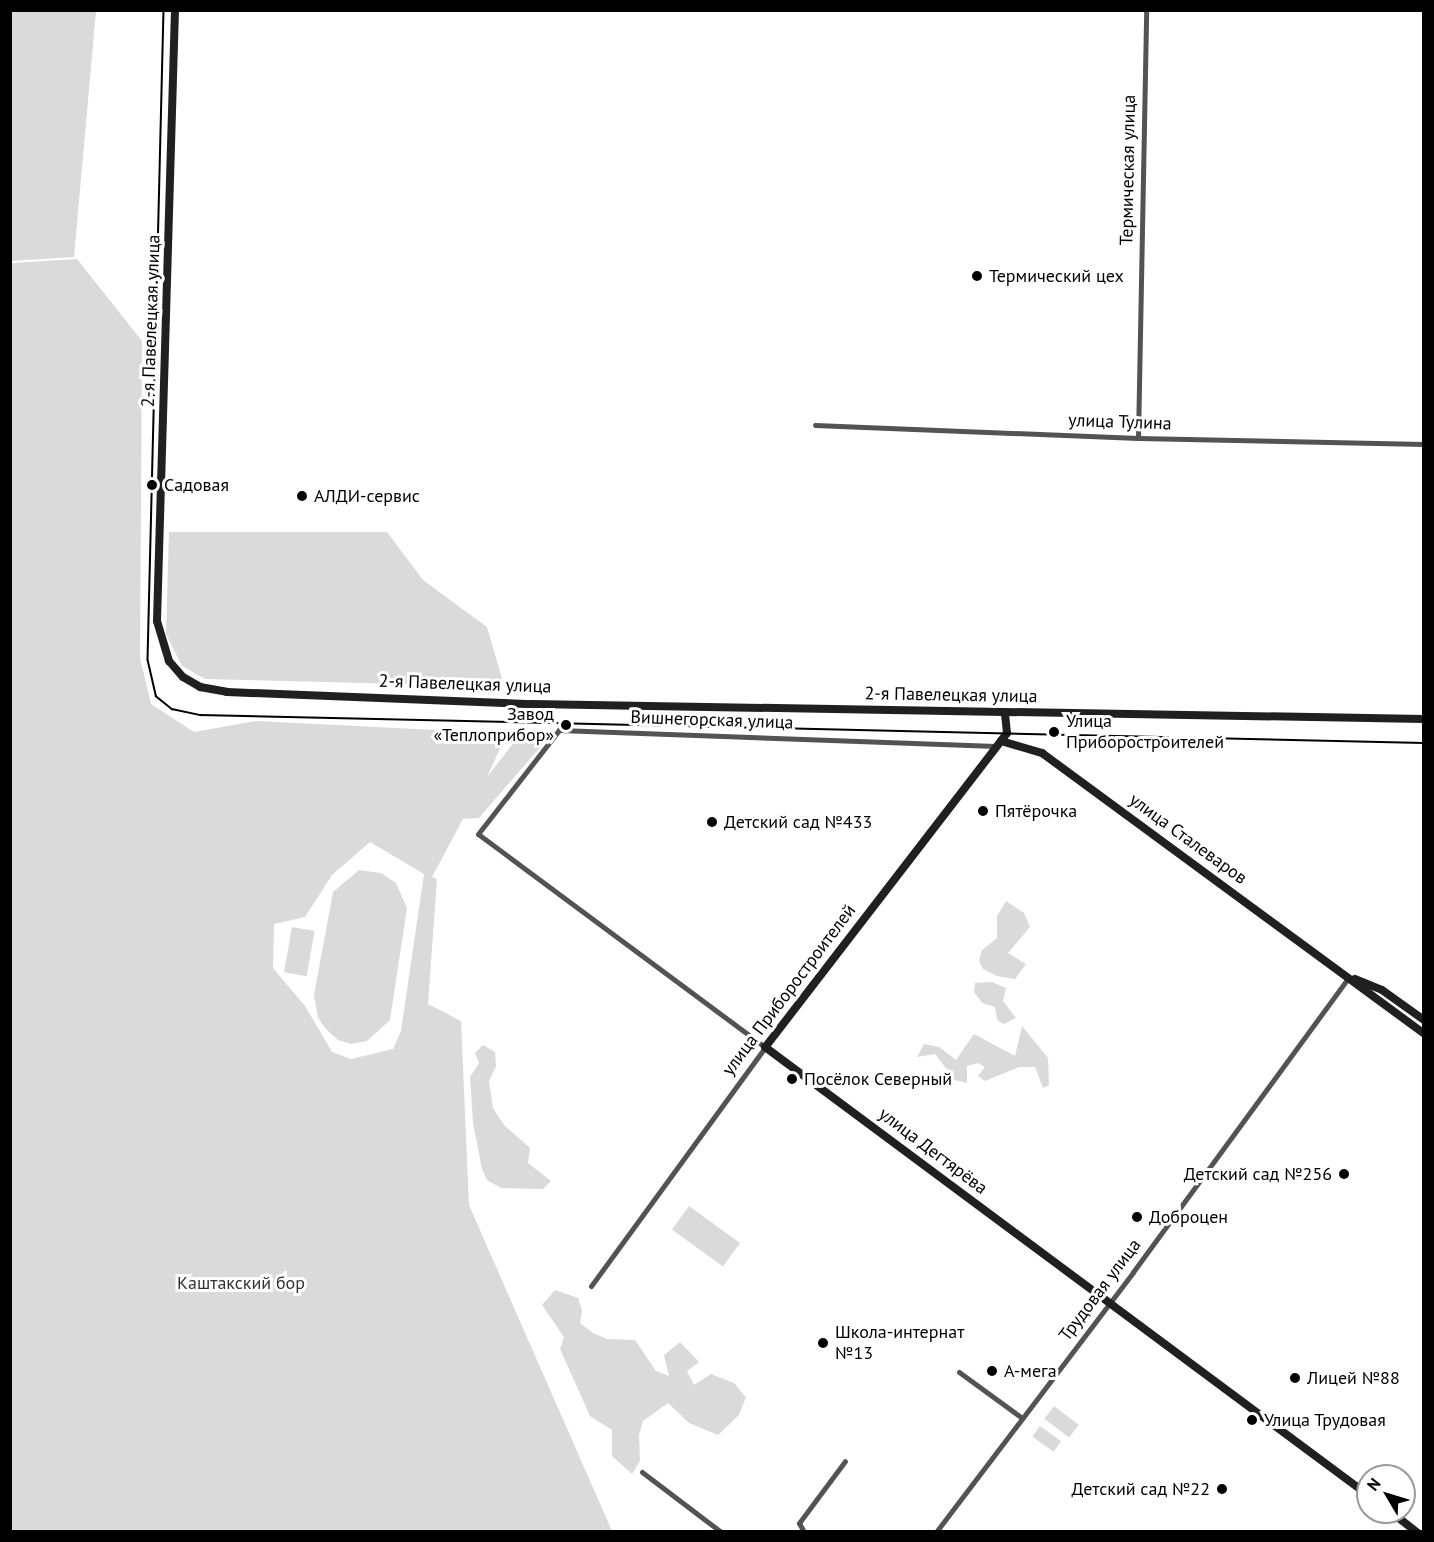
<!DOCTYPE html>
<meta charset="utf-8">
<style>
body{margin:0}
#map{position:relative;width:1434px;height:1542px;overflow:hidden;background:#fff;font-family:"PT Sans",sans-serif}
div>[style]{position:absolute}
.green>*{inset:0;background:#dadada;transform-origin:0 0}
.street>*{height:5px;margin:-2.5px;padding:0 2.5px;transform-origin:2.5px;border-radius:2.5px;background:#535353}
.secondary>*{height:8px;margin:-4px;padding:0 4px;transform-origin:4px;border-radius:4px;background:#202020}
.tram>*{height:1.5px;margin:-0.75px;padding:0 0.75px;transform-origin:0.75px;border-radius:0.75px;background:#000}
.dots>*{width:16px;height:16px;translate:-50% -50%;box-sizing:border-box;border:3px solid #fff;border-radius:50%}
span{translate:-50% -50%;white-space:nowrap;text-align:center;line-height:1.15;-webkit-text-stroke:6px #fff;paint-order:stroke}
.street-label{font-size:18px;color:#000}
.poi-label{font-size:18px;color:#000}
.left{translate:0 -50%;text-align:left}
.right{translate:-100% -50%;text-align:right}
.park-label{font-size:18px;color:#313131}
.frame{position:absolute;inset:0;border:12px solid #000;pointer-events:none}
.north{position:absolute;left:1356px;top:1464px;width:60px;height:60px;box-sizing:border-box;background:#fff;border:2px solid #999;border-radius:50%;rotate:308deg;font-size:16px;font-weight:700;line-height:24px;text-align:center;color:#000}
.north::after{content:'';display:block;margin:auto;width:21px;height:27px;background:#000;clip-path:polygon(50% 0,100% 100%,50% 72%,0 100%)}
</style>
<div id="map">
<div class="green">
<i style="clip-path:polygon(11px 10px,96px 11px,74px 257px,11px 261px)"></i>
<i style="clip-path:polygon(evenodd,77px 259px,142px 341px,140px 658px,151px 704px,194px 732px,256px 721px,477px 732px,477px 740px,504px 740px,487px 777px,522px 732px,542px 745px,479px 818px,463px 819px,432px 877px,437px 879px,428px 1004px,461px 1021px,469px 1205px,612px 1531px,11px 1531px,11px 263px,77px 259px,370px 842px,424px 874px,401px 1031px,393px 1049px,351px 1059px,332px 1052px,305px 1006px,273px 968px,274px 924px,305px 917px,332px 875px,370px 842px)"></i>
<i style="clip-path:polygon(169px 532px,387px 532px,423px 580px,487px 627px,502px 679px,483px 686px,205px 679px,182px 666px,166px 634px)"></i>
<i style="clip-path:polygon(359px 870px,381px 873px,396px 883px,407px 908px,390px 1020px,367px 1041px,351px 1044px,338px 1040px,326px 1029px,318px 1018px,314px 995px,333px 892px)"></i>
<i style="clip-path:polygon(1006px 901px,1024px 913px,1030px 927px,1008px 953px,1026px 964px,1015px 979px,997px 976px,983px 969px,979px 961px,982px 950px,997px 938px,997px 916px)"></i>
<i style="left:292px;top:927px;width:23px;height:46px;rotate:10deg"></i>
<i style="clip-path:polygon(992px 982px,1006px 988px,1003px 1001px,1016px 1018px,1004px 1024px,997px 1020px,995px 1007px,982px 1003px,974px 992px,975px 983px)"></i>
<i style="clip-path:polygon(1022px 1026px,1048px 1058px,1049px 1085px,1043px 1088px,1035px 1067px,1019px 1067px,985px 1081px,978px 1076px,985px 1067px,978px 1063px,967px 1066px,967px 1083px,955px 1080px,935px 1054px,917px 1057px,924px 1044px,939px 1047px,956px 1060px,974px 1034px,1015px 1056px)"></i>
<i style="clip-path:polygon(483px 1045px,495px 1052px,496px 1066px,489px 1081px,493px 1108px,504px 1125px,530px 1148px,528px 1163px,551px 1181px,543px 1189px,501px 1188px,487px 1180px,482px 1169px,473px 1123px,470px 1077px,479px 1063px,475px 1053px)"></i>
<i style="left:689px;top:1206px;width:63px;height:29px;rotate:36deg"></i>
<i style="clip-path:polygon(555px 1290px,578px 1298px,582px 1310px,580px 1323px,593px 1333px,607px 1339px,635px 1340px,656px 1371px,669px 1376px,664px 1355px,680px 1342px,699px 1362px,687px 1371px,694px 1385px,711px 1374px,734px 1383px,746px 1397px,739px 1415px,718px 1435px,689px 1423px,668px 1403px,643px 1421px,639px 1435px,640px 1461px,632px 1474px,612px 1456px,612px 1430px,590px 1416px,560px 1349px,564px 1337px,542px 1305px)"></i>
<i style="left:1054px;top:1406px;width:31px;height:16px;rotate:37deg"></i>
<i style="left:1040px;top:1426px;width:26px;height:13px;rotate:36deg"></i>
</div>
<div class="street">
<i style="left:815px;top:425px;width:323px;rotate:2.3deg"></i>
<i style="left:1138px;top:438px;width:286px;rotate:1.2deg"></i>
<i style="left:1138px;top:438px;width:428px;rotate:-88.9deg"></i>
<i style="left:591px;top:1286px;width:296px;rotate:-53.9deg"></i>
<i style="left:765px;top:1047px;width:357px;rotate:-143.4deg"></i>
<i style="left:478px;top:834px;width:132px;rotate:-52.1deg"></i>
<i style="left:559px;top:730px;width:437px;rotate:2.1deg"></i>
<i style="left:959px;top:1372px;width:78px;rotate:36.1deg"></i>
<i style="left:642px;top:1472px;width:99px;rotate:37.2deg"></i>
<i style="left:804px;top:1532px;width:10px;rotate:-119deg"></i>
<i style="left:799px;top:1523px;width:77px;rotate:-53.4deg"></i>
<i style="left:936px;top:1532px;width:326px;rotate:-52.8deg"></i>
<i style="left:1133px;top:1272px;width:364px;rotate:-53.8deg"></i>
</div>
<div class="secondary">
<i style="left:175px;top:10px;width:611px;rotate:91.69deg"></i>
<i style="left:157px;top:621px;width:42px;rotate:73.3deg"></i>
<i style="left:169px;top:661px;width:21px;rotate:49deg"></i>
<i style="left:183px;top:677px;width:20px;rotate:30deg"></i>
<i style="left:200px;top:687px;width:27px;rotate:10deg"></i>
<i style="left:227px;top:692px;width:305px;rotate:2.3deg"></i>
<i style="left:532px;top:704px;width:892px;rotate:0.96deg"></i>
<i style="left:1005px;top:714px;width:19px;rotate:84deg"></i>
<i style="left:1007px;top:733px;width:10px;rotate:127deg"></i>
<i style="left:1001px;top:741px;width:386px;rotate:127.6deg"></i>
<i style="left:765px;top:1047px;width:751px;rotate:36.61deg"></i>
<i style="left:1001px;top:741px;width:43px;rotate:16.3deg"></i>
<i style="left:1042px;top:753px;width:474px;rotate:36.3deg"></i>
<i style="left:1355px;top:979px;width:29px;rotate:22deg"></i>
<i style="left:1382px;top:990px;width:52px;rotate:35.5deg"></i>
<i style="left:1391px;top:1512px;width:33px;rotate:38deg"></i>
</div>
<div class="tram">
<i style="left:164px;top:10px;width:650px;rotate:91.41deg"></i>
<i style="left:148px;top:660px;width:37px;rotate:77deg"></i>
<i style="left:156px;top:696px;width:21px;rotate:39deg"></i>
<i style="left:172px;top:709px;width:29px;rotate:12deg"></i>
<i style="left:200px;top:715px;width:1224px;rotate:1.31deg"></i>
</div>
<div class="dots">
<i style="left:977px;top:276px;background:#000"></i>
<i style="left:152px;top:485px;background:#000"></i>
<i style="left:302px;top:496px;background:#000"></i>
<i style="left:566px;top:725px;background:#000"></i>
<i style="left:1054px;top:732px;background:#000"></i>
<i style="left:983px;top:811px;background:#000"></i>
<i style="left:712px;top:822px;background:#000"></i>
<i style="left:792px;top:1079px;background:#000"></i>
<i style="left:1344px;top:1174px;background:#000"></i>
<i style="left:1137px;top:1217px;background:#000"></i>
<i style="left:823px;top:1343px;background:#000"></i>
<i style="left:992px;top:1371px;background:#000"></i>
<i style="left:1295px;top:1378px;background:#000"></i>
<i style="left:1252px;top:1420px;background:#000"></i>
<i style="left:1222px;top:1489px;background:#000"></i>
</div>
<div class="street-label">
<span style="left:1128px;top:170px;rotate:-89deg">Термическая улица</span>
<span style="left:151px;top:321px;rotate:-88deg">2-я Павелецкая улица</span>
<span style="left:1120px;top:422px;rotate:2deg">улица Тулина</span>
<span style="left:465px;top:684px;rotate:2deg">2-я Павелецкая улица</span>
<span style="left:951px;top:695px;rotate:1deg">2-я Павелецкая улица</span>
<span style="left:712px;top:720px;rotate:2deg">Вишнегорская улица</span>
<span style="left:1188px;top:839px;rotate:36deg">улица Сталеваров</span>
<span style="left:789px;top:990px;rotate:-53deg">улица Приборостроителей</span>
<span style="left:933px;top:1151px;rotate:37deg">улица Дегтярёва</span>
<span style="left:1100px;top:1290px;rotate:-53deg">Трудовая улица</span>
</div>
<div class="poi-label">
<span class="left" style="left:989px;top:276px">Термический цех</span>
<span class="left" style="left:164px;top:485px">Садовая</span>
<span class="left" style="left:314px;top:496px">АЛДИ-сервис</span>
<span class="right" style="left:554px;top:725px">Завод<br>«Теплоприбор»</span>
<span class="left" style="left:1066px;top:732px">Улица<br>Приборостроителей</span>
<span class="left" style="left:995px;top:811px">Пятёрочка</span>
<span class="left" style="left:724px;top:822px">Детский сад №433</span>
<span class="left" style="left:804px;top:1079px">Посёлок Северный</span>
<span class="right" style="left:1332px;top:1174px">Детский сад №256</span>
<span class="left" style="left:1149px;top:1217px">Доброцен</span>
<span class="left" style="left:835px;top:1343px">Школа-интернат<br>№13</span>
<span class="left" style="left:1004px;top:1371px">А-мега</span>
<span class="left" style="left:1307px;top:1378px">Лицей №88</span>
<span class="left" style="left:1264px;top:1420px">Улица Трудовая</span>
<span class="right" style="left:1210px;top:1489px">Детский сад №22</span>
</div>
<div class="park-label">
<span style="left:241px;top:1283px">Каштакский бор</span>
</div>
<div class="frame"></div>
<div class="north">N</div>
</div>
